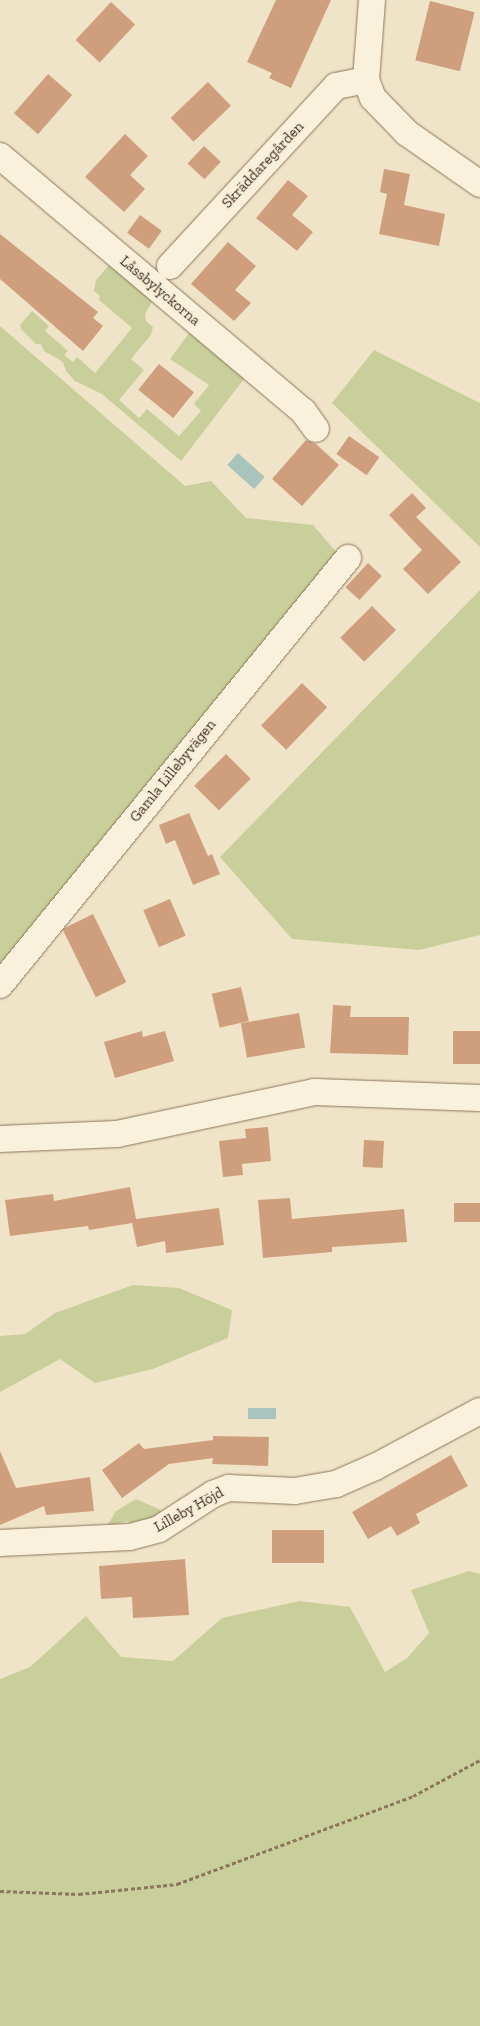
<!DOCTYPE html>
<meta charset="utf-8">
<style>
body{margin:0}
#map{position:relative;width:480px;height:2026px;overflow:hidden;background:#f0e4c8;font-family:"Zilla Slab",serif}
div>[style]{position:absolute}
.green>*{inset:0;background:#c9cf9b}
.water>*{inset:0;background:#a9c4bc;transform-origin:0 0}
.building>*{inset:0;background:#cf9f7d;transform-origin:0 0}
.path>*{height:3px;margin-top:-1.5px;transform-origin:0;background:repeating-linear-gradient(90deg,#8d765c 0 4px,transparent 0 6.5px)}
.roads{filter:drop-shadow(0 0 1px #8d765c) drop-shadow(0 0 1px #8d765c)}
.street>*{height:26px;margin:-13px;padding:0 13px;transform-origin:13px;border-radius:13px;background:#faf1dc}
span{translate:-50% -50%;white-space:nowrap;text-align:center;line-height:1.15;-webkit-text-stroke:4.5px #f7eed8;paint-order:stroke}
.street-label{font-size:15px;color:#3d2e20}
</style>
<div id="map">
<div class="green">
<i style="clip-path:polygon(109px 265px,153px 300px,145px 314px,146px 321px,153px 327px,151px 335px,131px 359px,144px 370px,119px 400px,139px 418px,147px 409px,179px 436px,201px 411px,194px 404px,209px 385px,170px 359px,193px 328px,247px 375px,181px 461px,102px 394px,75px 381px,66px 371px,63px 362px,44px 351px,41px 344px,36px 344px,21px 329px,20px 325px,32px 311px,49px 326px,45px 331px,68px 351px,64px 355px,73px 362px,77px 357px,95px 373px,132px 328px,99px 300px,100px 296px,94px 291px,96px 280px)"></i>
<i style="clip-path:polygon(0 326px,185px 486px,211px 481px,246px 518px,313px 525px,339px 555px,0 972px)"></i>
<i style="clip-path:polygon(374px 350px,480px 403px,480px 547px,332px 403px)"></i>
<i style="clip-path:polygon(480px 590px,480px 935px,419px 950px,292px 939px,220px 857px)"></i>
<i style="clip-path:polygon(133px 1285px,179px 1288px,232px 1310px,228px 1338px,153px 1369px,95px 1383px,60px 1359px,0 1392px,0 1336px,25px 1334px,55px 1313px)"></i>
<i style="clip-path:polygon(136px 1499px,159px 1509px,167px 1518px,134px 1529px,128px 1521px,107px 1526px,116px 1511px)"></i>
<i style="clip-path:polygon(469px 1571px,480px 1574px,480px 2026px,0 2026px,0 1679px,30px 1667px,86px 1616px,121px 1657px,173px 1661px,222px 1618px,300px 1601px,350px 1607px,385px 1672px,407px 1658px,429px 1633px,411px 1590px)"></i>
</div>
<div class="water">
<i style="left:238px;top:453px;width:36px;height:16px;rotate:42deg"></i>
<i style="left:248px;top:1408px;width:28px;height:11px"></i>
</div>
<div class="building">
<i style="clip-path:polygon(276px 0,331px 0,291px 88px,269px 78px,272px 73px,247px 62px)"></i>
<i style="left:430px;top:1px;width:46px;height:61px;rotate:14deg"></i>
<i style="left:111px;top:2px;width:33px;height:52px;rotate:43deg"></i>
<i style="left:48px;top:74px;width:32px;height:52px;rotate:41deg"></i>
<i style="left:208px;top:82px;width:33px;height:52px;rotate:46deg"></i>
<i style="clip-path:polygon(125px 134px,148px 156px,130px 175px,145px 189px,124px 212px,85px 177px)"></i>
<i style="left:204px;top:146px;width:23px;height:24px;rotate:43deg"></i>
<i style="clip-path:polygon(384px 169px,410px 174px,404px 205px,445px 214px,439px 246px,379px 234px,387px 194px,380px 192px)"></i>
<i style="clip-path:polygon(288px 180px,308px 196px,292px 215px,313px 232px,297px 251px,256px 218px)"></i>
<i style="left:140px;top:215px;width:27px;height:22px;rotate:36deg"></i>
<i style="clip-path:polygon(0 234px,98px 312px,93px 318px,103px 326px,83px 351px,0 279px)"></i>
<i style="clip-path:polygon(228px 242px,256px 266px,235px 290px,251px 303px,234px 321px,191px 284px)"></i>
<i style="left:159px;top:364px;width:45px;height:33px;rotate:39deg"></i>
<i style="left:349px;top:436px;width:37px;height:22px;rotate:35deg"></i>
<i style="clip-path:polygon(306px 440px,316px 444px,339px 465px,302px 506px,272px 479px)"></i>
<i style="clip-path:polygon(412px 493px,426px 508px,416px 517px,461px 562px,428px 594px,403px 569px,422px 550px,389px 515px)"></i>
<i style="left:368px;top:563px;width:19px;height:33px;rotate:43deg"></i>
<i style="left:372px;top:606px;width:34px;height:45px;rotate:45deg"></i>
<i style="left:302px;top:683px;width:35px;height:59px;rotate:44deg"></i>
<i style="left:226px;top:754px;width:35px;height:45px;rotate:45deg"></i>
<i style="clip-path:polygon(189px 813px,208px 856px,212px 854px,220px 874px,193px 885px,175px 840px,166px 844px,159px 825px)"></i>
<i style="left:170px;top:899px;width:40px;height:29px;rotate:67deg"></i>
<i style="left:93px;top:914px;width:76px;height:34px;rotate:64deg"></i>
<i style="left:241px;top:987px;width:35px;height:30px;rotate:77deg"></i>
<i style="clip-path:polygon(333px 1005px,351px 1006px,350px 1017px,409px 1017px,408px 1055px,330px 1053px)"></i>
<i style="left:299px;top:1013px;width:35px;height:59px;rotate:80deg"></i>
<i style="clip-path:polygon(142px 1031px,143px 1037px,165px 1031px,174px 1061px,115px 1078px,104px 1042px)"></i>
<i style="left:453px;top:1031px;width:27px;height:33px"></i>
<i style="clip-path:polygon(268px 1127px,271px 1161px,242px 1164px,243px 1175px,223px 1177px,219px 1141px,246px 1138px,245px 1129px)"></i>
<i style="left:364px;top:1140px;width:20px;height:27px;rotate:3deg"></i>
<i style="clip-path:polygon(130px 1187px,136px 1219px,219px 1208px,224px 1245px,166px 1253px,165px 1241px,137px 1247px,132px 1223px,89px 1230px,88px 1226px,10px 1236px,5px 1200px,53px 1194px,54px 1201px)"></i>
<i style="clip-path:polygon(290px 1198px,292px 1219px,404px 1209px,407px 1242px,332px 1247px,332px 1252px,263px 1258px,258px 1200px)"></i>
<i style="left:454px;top:1203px;width:26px;height:19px"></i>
<i style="clip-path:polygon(213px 1436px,269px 1437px,268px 1466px,212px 1464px,213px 1458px,169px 1464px,122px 1498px,102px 1470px,139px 1443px,144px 1449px,213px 1440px)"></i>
<i style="clip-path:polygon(0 1451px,16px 1488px,90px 1477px,94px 1511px,46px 1515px,44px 1506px,0 1525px)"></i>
<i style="clip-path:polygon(451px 1455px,468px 1486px,416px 1514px,420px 1523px,397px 1536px,391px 1526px,368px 1539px,352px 1512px)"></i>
<i style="left:272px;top:1530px;width:52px;height:33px"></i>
<i style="clip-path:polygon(185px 1559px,189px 1615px,133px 1618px,132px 1597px,101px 1599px,99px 1566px)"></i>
</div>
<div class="path">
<i style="left:0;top:1891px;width:79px;rotate:2.2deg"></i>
<i style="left:79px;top:1894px;width:99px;rotate:-5.8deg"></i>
<i style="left:177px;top:1884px;width:252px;rotate:-20.4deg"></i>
<i style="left:413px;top:1796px;width:76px;rotate:-28.2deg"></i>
</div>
<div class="roads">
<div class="street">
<i style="left:372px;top:0;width:80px;rotate:94.3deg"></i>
<i style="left:366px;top:80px;width:19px;rotate:69deg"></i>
<i style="left:373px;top:98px;width:49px;rotate:45.8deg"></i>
<i style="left:407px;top:133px;width:89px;rotate:34.9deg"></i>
<i style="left:0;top:156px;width:396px;rotate:40.1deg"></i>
<i style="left:303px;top:411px;width:22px;rotate:54deg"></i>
<i style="left:170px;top:266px;width:245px;rotate:-47.3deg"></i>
<i style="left:336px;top:86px;width:31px;rotate:-11deg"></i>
<i style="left:0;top:985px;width:551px;rotate:-50.82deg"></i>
<i style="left:0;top:1139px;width:117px;rotate:-2.4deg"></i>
<i style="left:117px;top:1134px;width:202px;rotate:-12deg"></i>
<i style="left:315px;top:1092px;width:165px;rotate:2.1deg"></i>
<i style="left:0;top:1543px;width:130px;rotate:-2.6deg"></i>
<i style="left:130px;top:1537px;width:30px;rotate:-15deg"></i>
<i style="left:159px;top:1529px;width:64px;rotate:-32.9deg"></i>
<i style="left:213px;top:1494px;width:17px;rotate:-21deg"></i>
<i style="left:229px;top:1488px;width:66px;rotate:2.6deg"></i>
<i style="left:295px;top:1491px;width:42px;rotate:-9.7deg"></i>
<i style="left:336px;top:1484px;width:43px;rotate:-23.6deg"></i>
<i style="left:375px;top:1467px;width:119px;rotate:-28.1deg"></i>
</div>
</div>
<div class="street-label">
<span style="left:263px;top:165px;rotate:-47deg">Skräddaregården</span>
<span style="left:160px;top:291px;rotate:40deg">Låssbylyckorna</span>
<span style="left:173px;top:771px;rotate:-51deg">Gamla Lillebyvägen</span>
<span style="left:189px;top:1510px;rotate:-29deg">Lilleby Höjd</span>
</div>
</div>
